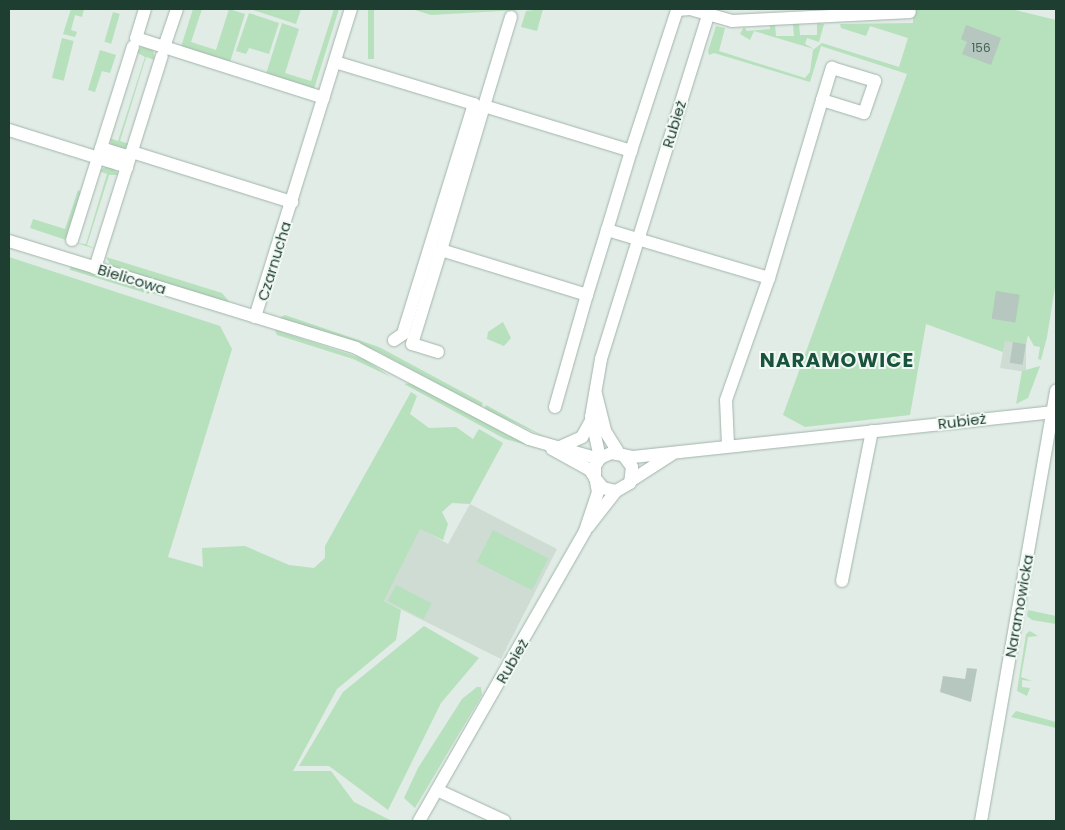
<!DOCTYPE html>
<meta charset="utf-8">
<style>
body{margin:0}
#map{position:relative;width:1065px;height:830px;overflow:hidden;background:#e0ece5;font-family:Poppins,sans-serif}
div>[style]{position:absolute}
.built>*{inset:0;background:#cedcd4}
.green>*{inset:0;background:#b7e0bd;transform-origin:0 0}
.building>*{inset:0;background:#b5c7be;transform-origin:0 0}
.roads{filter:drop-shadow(0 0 1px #a2b4ac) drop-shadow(0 0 1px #a2b4ac)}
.minor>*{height:12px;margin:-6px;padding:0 6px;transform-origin:6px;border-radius:6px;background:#fff}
span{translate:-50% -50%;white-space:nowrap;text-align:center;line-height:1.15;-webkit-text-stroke:4px #f1f9f4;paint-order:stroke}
.number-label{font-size:12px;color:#446055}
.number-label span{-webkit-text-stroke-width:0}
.street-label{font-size:15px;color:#1f3e32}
.district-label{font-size:20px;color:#19523d;font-weight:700;letter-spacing:1px}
.frame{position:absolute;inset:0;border:10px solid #1f3e32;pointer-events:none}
</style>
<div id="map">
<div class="built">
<i style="clip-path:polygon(1005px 340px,1026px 344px,1026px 372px,1000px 368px)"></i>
<i style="clip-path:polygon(470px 504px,557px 549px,501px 659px,384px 601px,420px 528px,448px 544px)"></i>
</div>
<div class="green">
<i style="clip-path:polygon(71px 9px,84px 9px,82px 17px,75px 15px,71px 30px,77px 32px,75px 37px,63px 34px)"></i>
<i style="clip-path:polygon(193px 9px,202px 9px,191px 42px,216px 50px,229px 9px,245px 14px,230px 62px,181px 47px)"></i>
<i style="clip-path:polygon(250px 9px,301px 9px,296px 24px)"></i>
<i style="clip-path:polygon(334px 9px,339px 9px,314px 89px,266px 74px,282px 23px,299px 29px,285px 73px,311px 81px)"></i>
<i style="left:368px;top:9px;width:6px;height:50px"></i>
<i style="clip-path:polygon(412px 9px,520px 9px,520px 10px,431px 15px)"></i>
<i style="clip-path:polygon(543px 9px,537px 31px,521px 27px,526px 11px)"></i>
<i style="clip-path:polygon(913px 9px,1011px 9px,1056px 20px,1056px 281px,1047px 337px,1041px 360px,1038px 359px,1040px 347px,1034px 346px,1028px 335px,1026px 344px,1005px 341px,1003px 352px,926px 324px,910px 415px,805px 427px,783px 415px,907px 74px,821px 46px,810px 82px,714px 53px,709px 55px,708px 51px,716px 26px,725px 28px,719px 51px,805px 78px,810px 72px,813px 50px,822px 43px,899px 67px,908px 38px,870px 26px,866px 36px,841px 28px,840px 24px,913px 23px)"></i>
<i style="left:113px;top:12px;width:7px;height:31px;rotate:16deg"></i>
<i style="clip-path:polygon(249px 13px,279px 23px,269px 54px,249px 48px,246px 54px,236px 51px)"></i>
<i style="clip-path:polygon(817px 23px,824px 24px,819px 42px,807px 38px,805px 44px,814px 49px,754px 31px,750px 40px,740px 34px,744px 27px,747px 31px,770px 29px,770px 25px,775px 25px,776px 36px,794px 36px,793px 24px,799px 24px,800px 35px,817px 35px)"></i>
<i style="left:62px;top:38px;width:12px;height:41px;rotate:14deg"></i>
<i style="clip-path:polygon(142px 47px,153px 50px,155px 60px,146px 57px,120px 141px,129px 144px,124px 149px,112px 145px,109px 138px,118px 141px,145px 57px,136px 52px)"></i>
<i style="clip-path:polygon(100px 50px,116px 55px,110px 73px,102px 71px,95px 92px,88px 90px)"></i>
<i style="clip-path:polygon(105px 167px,113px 168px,119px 175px,109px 175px,87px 245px,96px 249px,76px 243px,86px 244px,107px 174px,99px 171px)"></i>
<i style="clip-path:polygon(78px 190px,81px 192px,66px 240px,30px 228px,33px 219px,65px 229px)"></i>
<i style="clip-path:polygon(9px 257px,220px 326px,232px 349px,168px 557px,203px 567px,202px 548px,245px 546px,289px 565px,314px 568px,325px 558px,325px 546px,411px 392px,417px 396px,410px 414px,429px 428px,456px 427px,473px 439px,479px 429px,503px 443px,470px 504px,452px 503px,442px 512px,448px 524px,443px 540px,420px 529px,384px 601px,401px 610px,396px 640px,337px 689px,293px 771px,331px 771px,354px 802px,392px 821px,9px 821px)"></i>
<i style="clip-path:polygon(106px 257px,222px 293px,231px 304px,111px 266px)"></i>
<i style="left:71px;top:266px;width:84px;height:4px;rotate:17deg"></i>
<i style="clip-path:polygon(285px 315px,379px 347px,483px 403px,481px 407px,379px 352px,279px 318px)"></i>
<i style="clip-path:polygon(503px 322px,511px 338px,504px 346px,487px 339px,488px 332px)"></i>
<i style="clip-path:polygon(275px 330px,364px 359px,391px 377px,353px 359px,277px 335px)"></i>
<i style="clip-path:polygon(1040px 366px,1028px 398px,1016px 404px,1022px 371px)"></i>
<i style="clip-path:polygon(412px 383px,507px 435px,541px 449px,505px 439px,404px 384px)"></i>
<i style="clip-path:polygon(486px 405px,534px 431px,547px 438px,484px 409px)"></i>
<i style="left:493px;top:530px;width:62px;height:36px;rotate:27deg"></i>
<i style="left:396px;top:585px;width:40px;height:18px;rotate:27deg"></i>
<i style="clip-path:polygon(1028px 610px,1056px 616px,1056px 624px,1032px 620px,1027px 616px)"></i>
<i style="clip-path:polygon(424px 626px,479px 658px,441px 703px,388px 810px,329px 766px,299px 766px,343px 692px)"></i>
<i style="clip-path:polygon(1030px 631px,1038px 636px,1028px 637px,1021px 677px,1032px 681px,1022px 680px,1022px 687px,1030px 688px,1027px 696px,1017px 691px,1026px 634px)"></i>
<i style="clip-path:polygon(477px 687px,481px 687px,482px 695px,415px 808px,404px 798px,418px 768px,462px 699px)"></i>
<i style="clip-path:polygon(1016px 711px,1056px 722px,1056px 728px,1011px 717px)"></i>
</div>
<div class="building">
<i style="clip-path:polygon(966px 25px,1001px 38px,991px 65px,962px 54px,967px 42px,961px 39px)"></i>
<i style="left:996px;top:291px;width:24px;height:28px;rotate:9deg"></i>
<i style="left:1013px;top:342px;width:13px;height:21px;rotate:9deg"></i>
<i style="clip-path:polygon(967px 668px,977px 669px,971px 702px,940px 692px,943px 676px,965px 679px)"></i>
</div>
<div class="roads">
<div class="minor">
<i style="left:145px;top:9px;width:30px;rotate:107deg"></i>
<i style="left:136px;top:38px;width:197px;rotate:17.7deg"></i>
<i style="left:511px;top:17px;width:93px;rotate:106.9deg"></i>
<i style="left:484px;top:106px;width:154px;rotate:17deg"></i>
<i style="left:631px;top:151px;width:148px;rotate:-71.9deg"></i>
<i style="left:677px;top:10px;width:13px;rotate:-4deg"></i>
<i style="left:690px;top:9px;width:44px;rotate:15.9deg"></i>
<i style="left:732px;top:21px;width:178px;rotate:-2.9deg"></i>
<i style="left:164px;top:47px;width:40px;rotate:-71.1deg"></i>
<i style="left:335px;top:62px;width:145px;rotate:16.8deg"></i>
<i style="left:474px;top:104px;width:241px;rotate:107.2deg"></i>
<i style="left:403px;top:334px;width:11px;rotate:146deg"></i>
<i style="left:484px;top:106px;width:150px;rotate:106.6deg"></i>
<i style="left:441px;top:250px;width:153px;rotate:17.1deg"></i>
<i style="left:587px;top:295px;width:68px;rotate:-72.9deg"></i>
<i style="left:9px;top:130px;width:124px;rotate:17.4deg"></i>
<i style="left:101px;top:148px;width:30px;rotate:17deg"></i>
<i style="left:631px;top:151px;width:83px;rotate:106.9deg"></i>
<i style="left:607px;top:230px;width:169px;rotate:16.5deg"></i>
<i style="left:132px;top:152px;width:168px;rotate:17.4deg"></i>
<i style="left:72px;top:240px;width:203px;rotate:-72.5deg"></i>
<i style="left:9px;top:241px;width:363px;rotate:17.1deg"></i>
<i style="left:356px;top:348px;width:195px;rotate:27.7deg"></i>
<i style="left:529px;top:439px;width:73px;rotate:15.9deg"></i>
<i style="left:95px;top:268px;width:222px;rotate:-72.5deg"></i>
<i style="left:255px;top:317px;width:323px;rotate:-72.7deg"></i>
<i style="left:438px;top:352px;width:27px;rotate:-163deg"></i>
<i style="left:412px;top:344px;width:98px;rotate:-72.9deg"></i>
<i style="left:596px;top:394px;width:38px;rotate:76deg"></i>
<i style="left:605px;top:431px;width:26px;rotate:58deg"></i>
<i style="left:555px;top:407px;width:116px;rotate:-74.1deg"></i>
<i style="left:728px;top:445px;width:45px;rotate:-92.5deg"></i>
<i style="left:726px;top:400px;width:129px;rotate:-70.6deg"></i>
<i style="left:769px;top:278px;width:186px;rotate:-73.4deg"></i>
<i style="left:822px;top:100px;width:34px;rotate:-73deg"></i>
<i style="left:832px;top:68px;width:45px;rotate:16.8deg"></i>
<i style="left:875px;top:81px;width:34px;rotate:109deg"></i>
<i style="left:864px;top:113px;width:44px;rotate:-162.8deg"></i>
<i style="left:560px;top:447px;width:24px;rotate:-24deg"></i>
<i style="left:582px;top:437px;width:18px;rotate:-61deg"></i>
<i style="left:552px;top:449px;width:43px;rotate:28.9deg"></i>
<i style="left:590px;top:470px;width:9px;rotate:58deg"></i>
<i style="left:623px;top:455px;width:15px;rotate:53deg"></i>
<i style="left:632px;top:467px;width:16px;rotate:97deg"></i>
<i style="left:630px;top:483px;width:16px;rotate:150deg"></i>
<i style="left:616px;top:491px;width:13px;rotate:-167deg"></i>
<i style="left:603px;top:488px;width:13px;rotate:-129deg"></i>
<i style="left:595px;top:478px;width:12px;rotate:-90deg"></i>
<i style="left:595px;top:466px;width:9px;rotate:-58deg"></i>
<i style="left:600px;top:458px;width:12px;rotate:-24deg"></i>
<i style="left:611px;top:453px;width:22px;rotate:10deg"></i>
<i style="left:633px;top:457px;width:421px;rotate:-6.1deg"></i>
<i style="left:600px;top:458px;width:42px;rotate:-102.4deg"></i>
<i style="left:591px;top:417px;width:59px;rotate:-80.2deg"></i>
<i style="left:601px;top:359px;width:367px;rotate:-72.7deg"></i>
<i style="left:632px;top:480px;width:48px;rotate:-33deg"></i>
<i style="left:588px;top:527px;width:46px;rotate:-52.1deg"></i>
<i style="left:842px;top:581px;width:153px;rotate:-78.7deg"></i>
<i style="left:437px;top:790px;width:74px;rotate:24.8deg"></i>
<i style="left:419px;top:821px;width:334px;rotate:-60.2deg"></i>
<i style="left:585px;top:531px;width:41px;rotate:-71.6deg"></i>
<i style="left:598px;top:492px;width:10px;rotate:-101deg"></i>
<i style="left:981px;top:821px;width:437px;rotate:-80.1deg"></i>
</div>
</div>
<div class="number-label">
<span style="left:981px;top:48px">156</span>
</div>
<div class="street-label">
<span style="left:674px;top:124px;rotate:-73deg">Rubież</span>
<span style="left:274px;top:261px;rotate:-73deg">Czarnucha</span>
<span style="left:132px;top:279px;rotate:17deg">Bielicowa</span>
<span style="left:962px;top:421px;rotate:-7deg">Rubież</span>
<span style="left:1019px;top:606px;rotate:-80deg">Naramowicka</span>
<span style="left:512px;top:661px;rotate:-60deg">Rubież</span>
</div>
<div class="district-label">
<span style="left:837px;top:360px">NARAMOWICE</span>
</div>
<div class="frame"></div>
</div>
